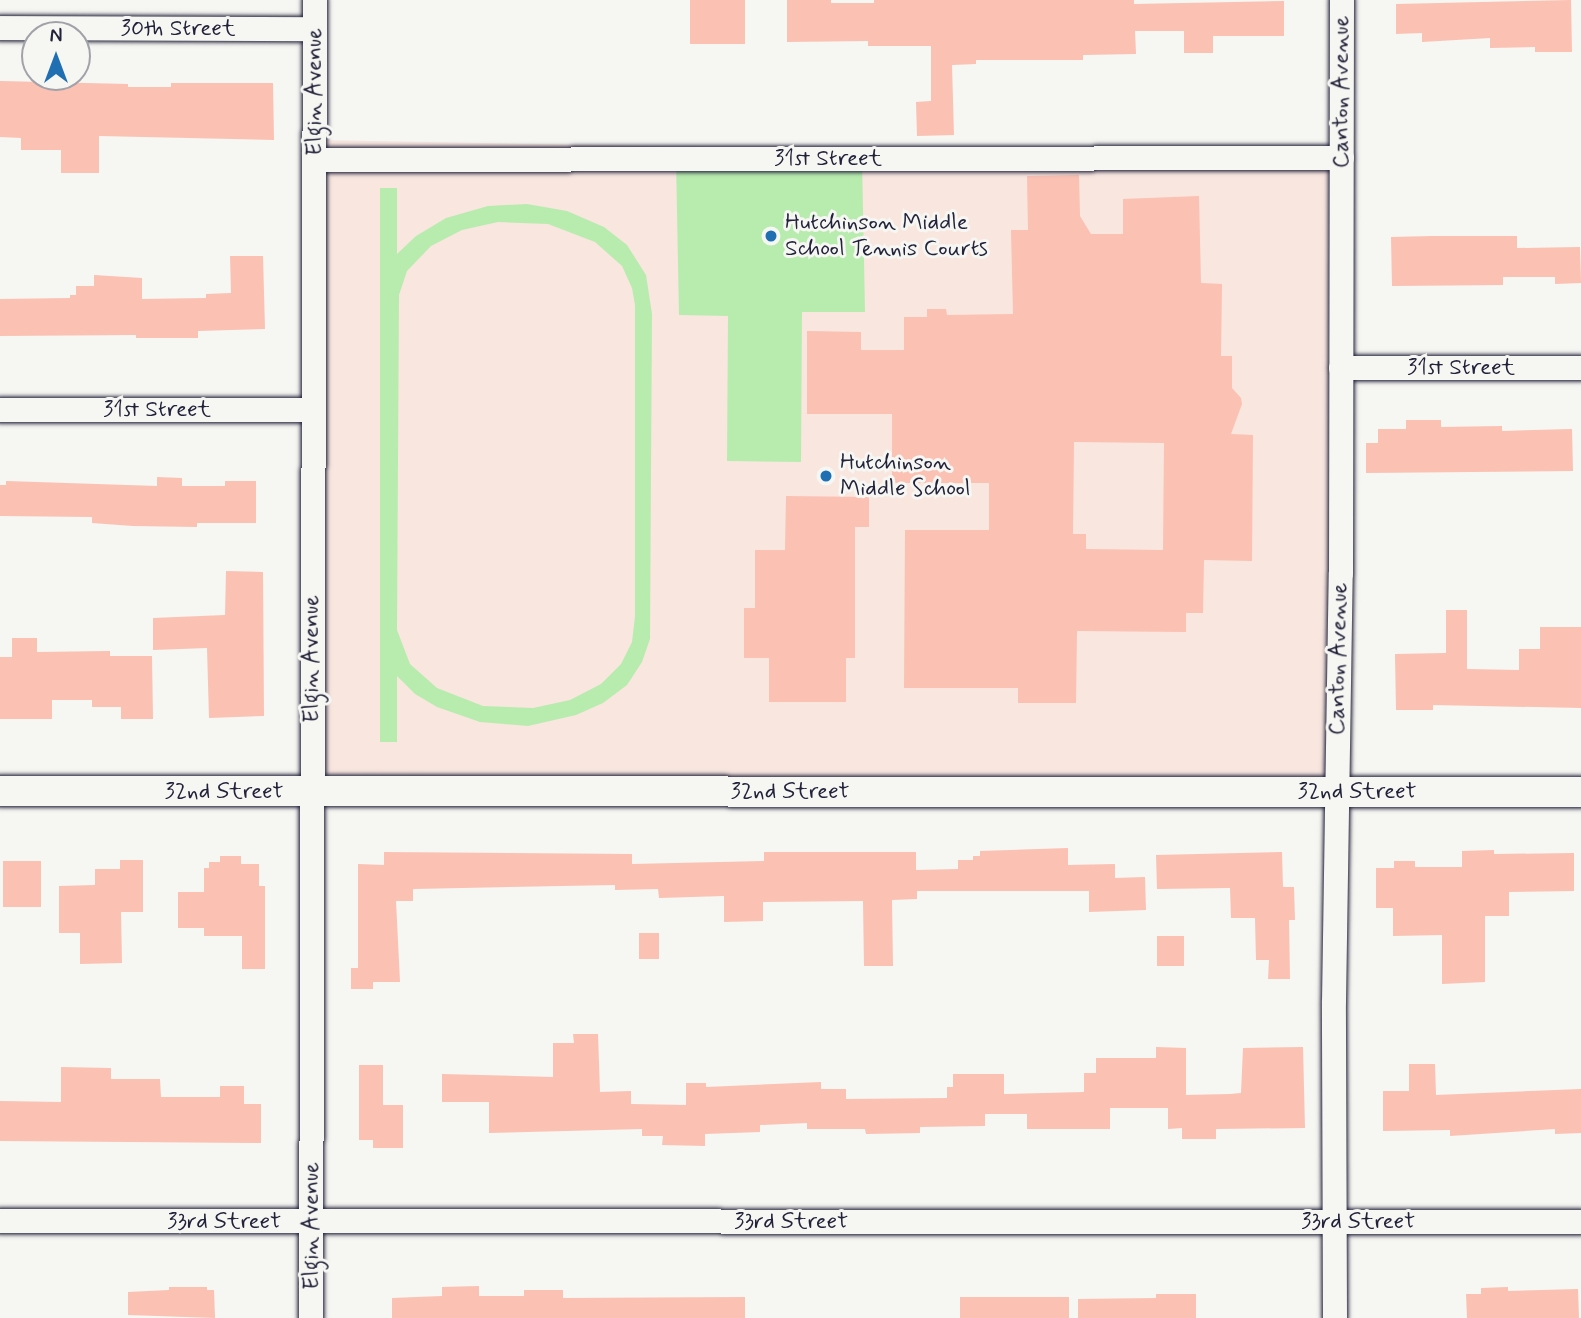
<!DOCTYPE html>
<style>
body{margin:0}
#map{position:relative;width:1581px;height:1318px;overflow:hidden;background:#f6f6f2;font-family:Mynerve,sans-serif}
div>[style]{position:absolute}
.built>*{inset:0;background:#f8e6df;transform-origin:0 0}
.green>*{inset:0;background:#b8ecae}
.building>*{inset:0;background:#fbc1b3;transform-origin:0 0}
.roads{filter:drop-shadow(0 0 2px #22223b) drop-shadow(0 0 2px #22223b)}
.minor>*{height:24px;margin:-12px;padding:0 12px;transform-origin:12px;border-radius:12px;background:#f6f6f2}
.tertiary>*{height:30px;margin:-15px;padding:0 15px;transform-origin:15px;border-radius:15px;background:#f6f6f2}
.dots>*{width:19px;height:19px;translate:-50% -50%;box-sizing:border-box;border:4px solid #f6f6f2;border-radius:50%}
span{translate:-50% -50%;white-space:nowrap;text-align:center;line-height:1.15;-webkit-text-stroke:6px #f6f6f2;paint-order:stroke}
.street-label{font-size:23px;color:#22223b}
.poi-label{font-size:23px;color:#22223b}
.left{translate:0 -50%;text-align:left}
.north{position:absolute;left:21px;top:21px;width:70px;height:70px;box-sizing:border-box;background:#f6f6f2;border:2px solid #a1a1a9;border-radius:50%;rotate:0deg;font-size:19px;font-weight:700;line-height:28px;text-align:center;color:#22223b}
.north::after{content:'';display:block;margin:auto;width:24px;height:32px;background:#1f6fb2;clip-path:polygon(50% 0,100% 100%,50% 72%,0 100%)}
</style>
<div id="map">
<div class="built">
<i style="left:1342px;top:158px;width:634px;height:1027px;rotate:91deg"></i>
</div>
<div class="green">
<i style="clip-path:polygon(862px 159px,865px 312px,802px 312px,801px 462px,727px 461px,728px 316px,679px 315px,676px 160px)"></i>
<i style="clip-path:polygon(evenodd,380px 188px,397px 188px,397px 254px,416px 236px,446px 218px,488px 206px,527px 204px,567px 211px,604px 227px,627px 245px,646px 275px,652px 314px,650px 639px,642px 662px,627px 685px,603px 703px,576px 715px,528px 726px,480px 722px,437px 707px,415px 694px,397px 676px,397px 742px,380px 742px,380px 188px,498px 222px,548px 224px,595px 242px,622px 266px,632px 288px,635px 305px,635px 616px,632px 642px,621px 664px,601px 684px,570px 700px,533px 708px,483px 706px,437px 688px,410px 664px,397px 630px,399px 295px,407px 271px,431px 246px,462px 230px,498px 222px)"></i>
</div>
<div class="building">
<i style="left:690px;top:0;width:55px;height:44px"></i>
<i style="clip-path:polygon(787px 0,831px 0,831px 3px,874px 3px,874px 0,1134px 0,1134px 4px,1284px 1px,1284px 36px,1213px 36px,1213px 53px,1184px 53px,1184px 31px,1135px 31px,1136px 54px,1083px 55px,1083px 60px,976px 60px,976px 64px,952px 65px,954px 135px,917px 136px,916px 102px,931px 101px,931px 46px,868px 46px,868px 41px,787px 42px)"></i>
<i style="clip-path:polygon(1571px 0,1572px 52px,1535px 52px,1535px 47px,1490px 48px,1490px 38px,1422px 42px,1422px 33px,1396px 34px,1396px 4px)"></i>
<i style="clip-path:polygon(0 81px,128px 84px,128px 87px,171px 87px,171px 83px,273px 83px,274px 140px,99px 136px,99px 173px,61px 173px,61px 150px,21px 150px,21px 138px,0 137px)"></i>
<i style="clip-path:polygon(evenodd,1079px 175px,1080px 216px,1091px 234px,1123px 234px,1123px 199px,1199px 196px,1201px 283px,1222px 284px,1221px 356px,1232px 356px,1232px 388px,1241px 398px,1242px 404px,1231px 434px,1253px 435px,1252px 561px,1204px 560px,1203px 613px,1186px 613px,1186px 632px,1077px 631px,1076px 703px,1018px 703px,1018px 688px,904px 688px,905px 530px,989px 530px,989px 483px,892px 483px,892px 414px,807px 414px,807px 331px,861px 332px,861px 350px,904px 350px,904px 317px,927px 317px,927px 309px,946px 309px,947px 315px,1013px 314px,1011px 230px,1028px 230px,1027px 176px,1079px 175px,1074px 442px,1164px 443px,1163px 550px,1086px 549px,1086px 534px,1073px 534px,1074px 442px)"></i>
<i style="clip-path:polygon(1432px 236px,1517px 236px,1517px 248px,1580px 247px,1581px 283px,1555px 284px,1555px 277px,1503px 277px,1503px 285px,1392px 286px,1391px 237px)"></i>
<i style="clip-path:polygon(230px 256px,263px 256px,265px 329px,198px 331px,198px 338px,136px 338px,136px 335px,0 336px,0 299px,70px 298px,70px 295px,76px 295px,76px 286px,94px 286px,94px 275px,142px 278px,142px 299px,206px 298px,206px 294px,231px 293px)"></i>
<i style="clip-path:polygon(1406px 420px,1441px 420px,1441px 427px,1502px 426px,1502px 431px,1572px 429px,1573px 471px,1366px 473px,1366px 443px,1378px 443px,1378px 429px,1406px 429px)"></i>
<i style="clip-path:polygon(157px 477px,182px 478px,182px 486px,225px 486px,225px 481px,256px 481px,256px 523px,197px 523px,197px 527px,133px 526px,92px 523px,92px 517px,0 516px,0 485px,6px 485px,6px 481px,157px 486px)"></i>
<i style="clip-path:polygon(786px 496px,869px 497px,869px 527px,855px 527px,855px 658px,846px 658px,846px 702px,769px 702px,769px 658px,744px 658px,744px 608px,755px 608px,755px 550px,785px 550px)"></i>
<i style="clip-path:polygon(226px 571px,263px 572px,264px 716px,209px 718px,207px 648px,153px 650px,153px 618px,225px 615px)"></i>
<i style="clip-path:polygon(1446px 610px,1467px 610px,1467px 669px,1519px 670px,1519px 649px,1540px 649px,1540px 627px,1581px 627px,1581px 708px,1433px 705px,1433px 710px,1396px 710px,1395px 654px,1446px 653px)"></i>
<i style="clip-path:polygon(12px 638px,37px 638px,37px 652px,110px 651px,110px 656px,152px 656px,153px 719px,121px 719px,121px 707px,92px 707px,92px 700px,52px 700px,52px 719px,0 719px,0 657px,12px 657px)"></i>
<i style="clip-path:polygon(1068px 848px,1068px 865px,1115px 864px,1115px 878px,1145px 877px,1146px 910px,1089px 912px,1089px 891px,917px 891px,917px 899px,892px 900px,893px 966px,864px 966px,863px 901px,763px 902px,763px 921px,724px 922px,724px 896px,659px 898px,658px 889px,615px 890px,615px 885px,413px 889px,413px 901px,396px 901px,400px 982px,373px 982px,373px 989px,351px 989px,351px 968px,358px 968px,358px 864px,384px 865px,384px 852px,632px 854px,632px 864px,764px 861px,764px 852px,916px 852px,916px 870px,958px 869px,958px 860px,973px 860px,973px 856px,980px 856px,980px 851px)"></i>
<i style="clip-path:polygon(1494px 850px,1494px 854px,1574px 853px,1574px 891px,1509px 892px,1509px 916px,1485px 916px,1485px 982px,1442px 984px,1442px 935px,1393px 936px,1393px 908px,1376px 908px,1376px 868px,1394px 868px,1394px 861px,1415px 861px,1415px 867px,1462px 867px,1462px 851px)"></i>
<i style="clip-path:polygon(1282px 852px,1283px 887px,1294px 887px,1295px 920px,1289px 920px,1290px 979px,1268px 979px,1269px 960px,1256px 960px,1255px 918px,1231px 918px,1230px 888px,1157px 889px,1156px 855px)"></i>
<i style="clip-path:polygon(220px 856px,241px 856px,241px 864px,259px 864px,259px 886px,265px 886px,265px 969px,242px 969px,242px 936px,204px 936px,204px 928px,178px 928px,178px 892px,204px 892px,204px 868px,209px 868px,209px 862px,220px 862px)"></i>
<i style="clip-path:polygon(120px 860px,143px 860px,143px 912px,121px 912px,122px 963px,80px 964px,80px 933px,59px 933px,59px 886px,95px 885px,95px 869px,120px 869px)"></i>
<i style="left:3px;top:861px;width:38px;height:46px"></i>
<i style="left:639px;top:933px;width:20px;height:26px"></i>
<i style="left:1157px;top:936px;width:27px;height:30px"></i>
<i style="clip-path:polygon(573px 1034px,598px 1034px,600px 1092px,631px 1091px,631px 1104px,686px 1105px,686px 1083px,706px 1083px,706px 1087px,821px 1082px,821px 1089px,846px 1089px,846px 1099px,947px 1098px,947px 1087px,953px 1087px,953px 1074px,1004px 1074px,1004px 1094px,1084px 1092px,1084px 1073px,1096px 1073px,1096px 1058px,1156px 1058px,1156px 1047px,1186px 1048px,1186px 1095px,1230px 1094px,1241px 1093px,1243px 1048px,1303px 1047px,1305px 1128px,1216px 1129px,1216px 1139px,1182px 1139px,1182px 1128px,1168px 1129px,1168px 1108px,1110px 1108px,1110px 1129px,1027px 1129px,1027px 1114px,985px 1114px,985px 1126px,920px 1127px,920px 1133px,866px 1134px,865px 1129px,807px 1129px,807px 1123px,760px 1125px,760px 1132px,705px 1134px,705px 1146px,662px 1145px,663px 1136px,642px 1136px,642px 1129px,489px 1133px,489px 1102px,442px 1102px,442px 1074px,553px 1077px,553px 1043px,574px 1043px)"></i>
<i style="clip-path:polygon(1409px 1064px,1435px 1064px,1436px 1095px,1581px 1089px,1581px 1133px,1555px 1134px,1555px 1129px,1450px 1136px,1450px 1130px,1383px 1131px,1383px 1091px,1409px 1091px)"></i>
<i style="clip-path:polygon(359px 1065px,383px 1065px,383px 1105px,403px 1105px,403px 1148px,373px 1148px,373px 1140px,359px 1140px)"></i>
<i style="clip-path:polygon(61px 1067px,111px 1068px,111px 1079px,160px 1079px,161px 1097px,220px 1097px,220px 1086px,244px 1086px,244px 1104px,261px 1104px,261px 1143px,0 1141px,0 1101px,61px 1102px)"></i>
<i style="clip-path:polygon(479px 1286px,479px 1296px,524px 1296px,524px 1290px,563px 1290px,563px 1298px,745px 1297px,745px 1318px,392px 1318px,392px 1298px,442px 1296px,442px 1287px)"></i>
<i style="clip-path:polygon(169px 1287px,207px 1287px,207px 1290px,214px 1290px,215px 1318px,128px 1315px,128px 1292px,169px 1290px)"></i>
<i style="clip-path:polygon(1508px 1287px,1508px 1291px,1578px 1289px,1579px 1318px,1467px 1318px,1466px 1294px,1481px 1294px,1481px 1288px)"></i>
<i style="clip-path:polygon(1156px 1294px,1196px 1294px,1196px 1318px,1078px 1318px,1078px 1299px,1156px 1298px)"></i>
<i style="left:960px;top:1297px;width:109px;height:21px"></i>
</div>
<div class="roads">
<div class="minor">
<i style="left:0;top:28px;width:315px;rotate:0.2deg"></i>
<i style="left:315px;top:160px;width:1027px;rotate:-0.11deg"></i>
<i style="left:1341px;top:368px;width:240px"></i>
<i style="left:0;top:410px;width:314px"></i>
<i style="left:0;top:1221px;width:1581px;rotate:0.04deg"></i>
<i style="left:311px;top:1318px;width:1318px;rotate:-89.83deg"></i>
<i style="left:1335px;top:1318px;width:316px;rotate:-90.2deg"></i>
<i style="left:1334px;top:1002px;width:428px;rotate:-89.1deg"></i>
<i style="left:1341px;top:574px;width:574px;rotate:-89.9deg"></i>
</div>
<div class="tertiary">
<i style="left:0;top:791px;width:1581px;rotate:0.04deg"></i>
</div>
</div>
<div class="dots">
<i style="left:771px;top:236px;background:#1f6fb2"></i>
<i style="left:826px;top:476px;background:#1f6fb2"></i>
</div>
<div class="street-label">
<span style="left:178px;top:29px">30th Street</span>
<span style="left:315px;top:92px;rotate:-90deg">Elgin Avenue</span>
<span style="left:1342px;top:92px;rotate:-90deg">Canton Avenue</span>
<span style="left:828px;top:159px">31st Street</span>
<span style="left:1461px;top:368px">31st Street</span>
<span style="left:157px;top:410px">31st Street</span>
<span style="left:312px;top:659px;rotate:-90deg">Elgin Avenue</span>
<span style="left:1339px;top:659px;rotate:-89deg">Canton Avenue</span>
<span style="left:224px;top:792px">32nd Street</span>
<span style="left:790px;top:792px">32nd Street</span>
<span style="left:1357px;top:792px">32nd Street</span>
<span style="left:224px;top:1222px">33rd Street</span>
<span style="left:791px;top:1222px">33rd Street</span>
<span style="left:1358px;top:1222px">33rd Street</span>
<span style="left:312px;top:1226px;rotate:-90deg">Elgin Avenue</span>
</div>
<div class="poi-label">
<span class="left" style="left:785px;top:236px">Hutchinson Middle<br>School Tennis Courts</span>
<span class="left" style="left:840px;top:476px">Hutchinson<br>Middle School</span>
</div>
<div class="north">N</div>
</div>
